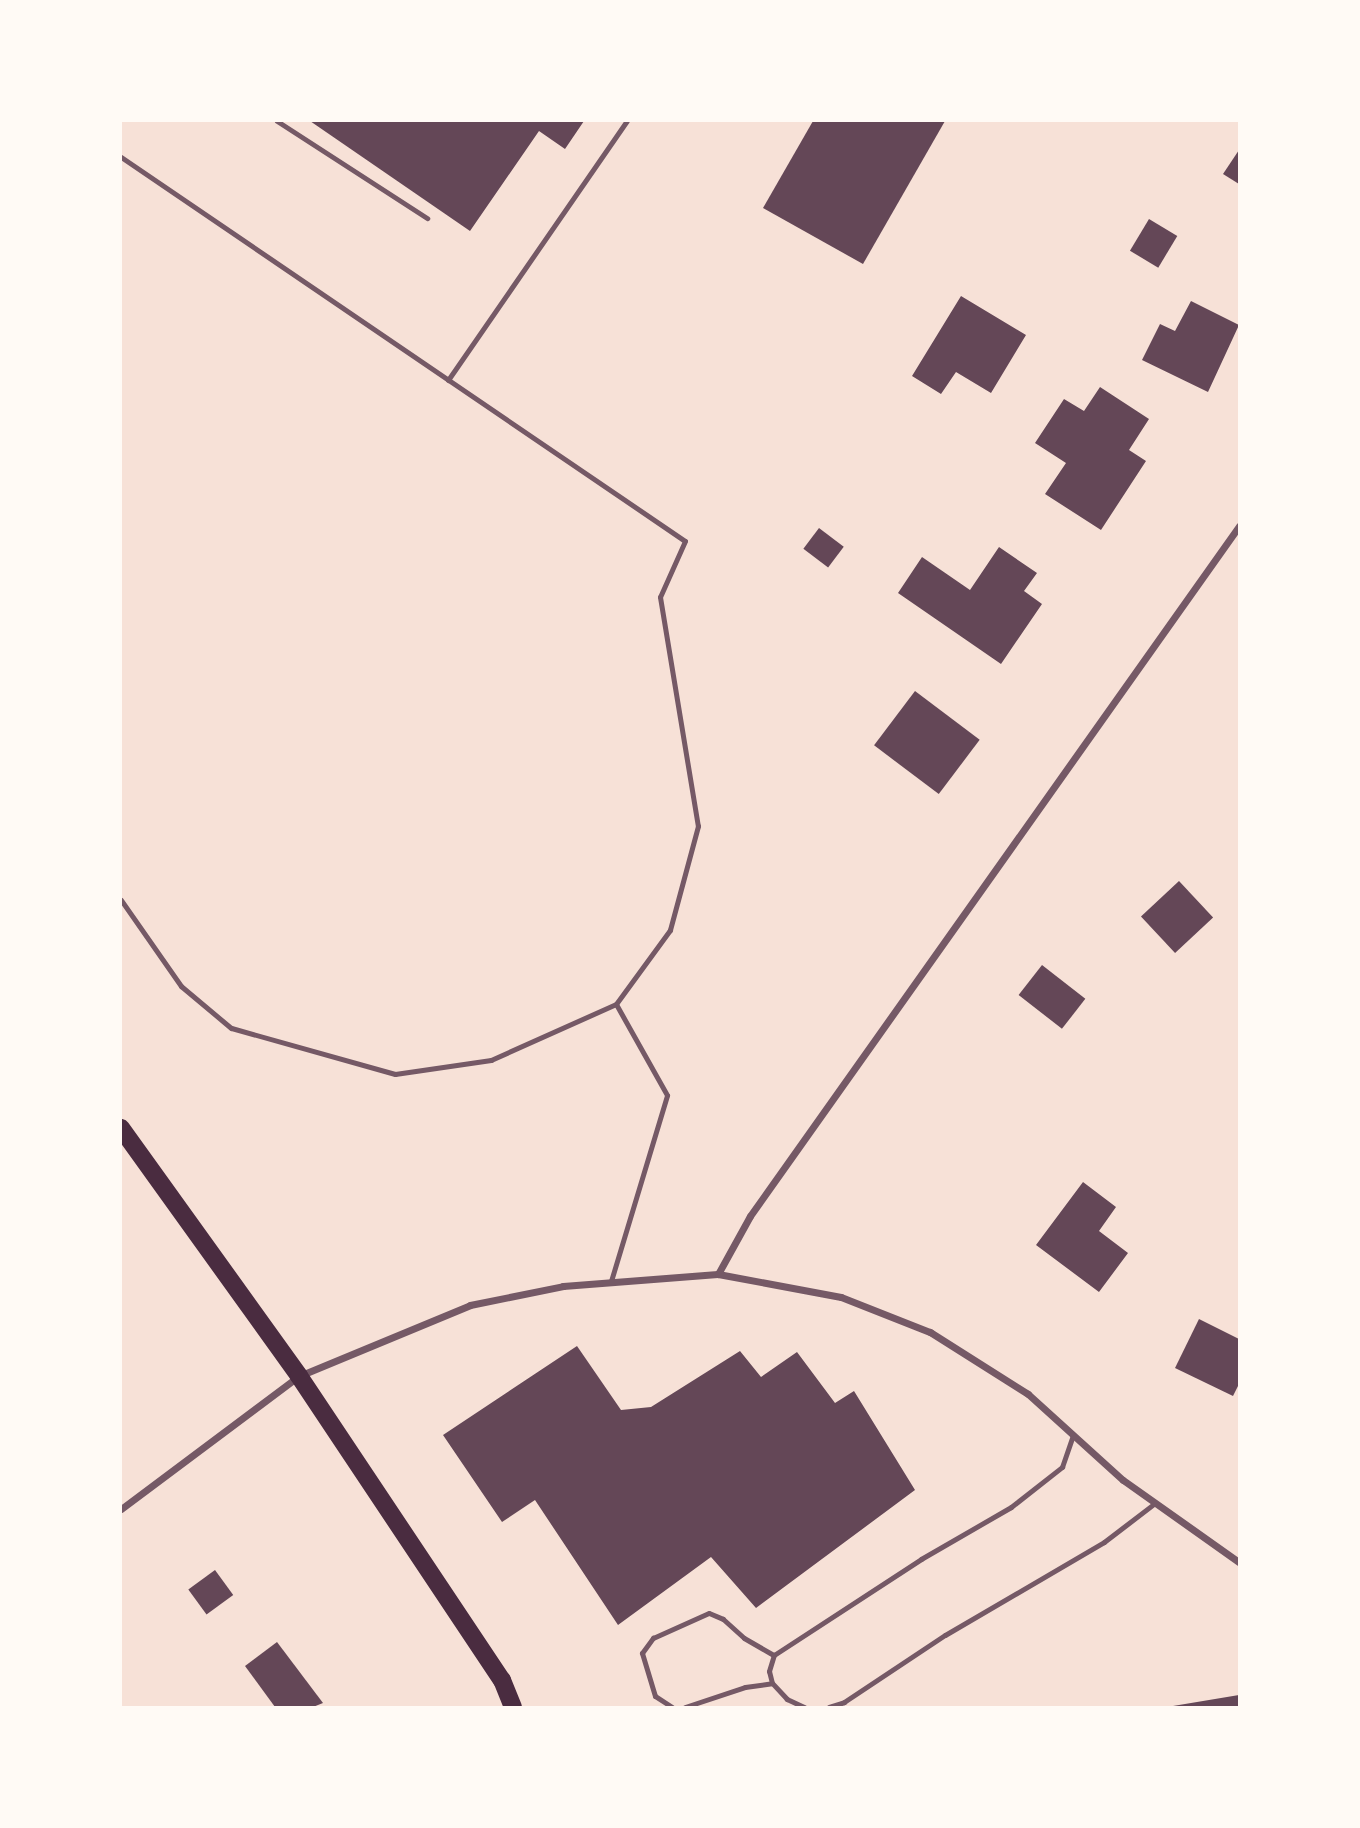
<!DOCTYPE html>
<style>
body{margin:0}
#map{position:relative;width:1360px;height:1828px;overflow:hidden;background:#f7e1d7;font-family:"Sofia Sans Condensed",sans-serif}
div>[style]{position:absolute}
.building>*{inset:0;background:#644757;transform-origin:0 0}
.service>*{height:5px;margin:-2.5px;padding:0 2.5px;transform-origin:2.5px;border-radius:2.5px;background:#755966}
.minor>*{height:7px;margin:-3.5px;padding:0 3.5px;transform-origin:3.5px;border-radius:3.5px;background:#755966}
.primary>*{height:18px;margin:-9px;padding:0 9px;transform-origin:9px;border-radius:9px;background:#4a2c40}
span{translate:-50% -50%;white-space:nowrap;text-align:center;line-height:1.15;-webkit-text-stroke:5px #fffaf5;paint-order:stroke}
.frame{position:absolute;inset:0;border:122px solid #fffaf5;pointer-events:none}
</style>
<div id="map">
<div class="building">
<i style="clip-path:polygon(310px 121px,584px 121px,565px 149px,539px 131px,470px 231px)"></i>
<i style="clip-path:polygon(813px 121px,945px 121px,863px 264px,763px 208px)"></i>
<i style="clip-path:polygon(1239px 150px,1239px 184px,1223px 174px)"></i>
<i style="left:1149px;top:219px;width:33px;height:37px;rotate:31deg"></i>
<i style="clip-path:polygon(961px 296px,1026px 335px,991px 393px,956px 372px,941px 394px,912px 376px)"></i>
<i style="clip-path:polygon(1191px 301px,1239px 325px,1208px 392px,1142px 360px,1160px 324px,1175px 331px)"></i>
<i style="clip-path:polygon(1100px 387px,1149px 419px,1129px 450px,1146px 461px,1101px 530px,1045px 494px,1066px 463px,1035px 443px,1064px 399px,1084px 411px)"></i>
<i style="left:819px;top:528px;width:31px;height:26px;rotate:37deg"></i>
<i style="clip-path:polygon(999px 547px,1037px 573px,1024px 591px,1042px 604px,1001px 664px,898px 593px,922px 557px,970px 590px)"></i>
<i style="left:915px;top:691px;width:81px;height:68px;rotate:37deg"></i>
<i style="left:1179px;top:881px;width:50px;height:52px;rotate:47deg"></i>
<i style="left:1042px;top:965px;width:55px;height:38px;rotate:38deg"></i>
<i style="clip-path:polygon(1083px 1182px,1116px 1207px,1099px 1231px,1128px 1253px,1099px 1292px,1036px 1245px)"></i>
<i style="clip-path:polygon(1199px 1319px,1239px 1339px,1239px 1384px,1233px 1396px,1175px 1368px)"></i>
<i style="clip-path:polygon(577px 1346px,621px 1410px,651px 1407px,740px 1351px,761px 1377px,797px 1352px,835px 1403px,854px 1391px,915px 1490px,756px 1608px,711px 1557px,618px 1625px,535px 1500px,502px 1522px,443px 1435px)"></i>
<i style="left:215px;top:1570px;width:31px;height:33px;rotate:54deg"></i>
<i style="clip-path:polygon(277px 1642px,323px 1703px,313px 1707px,275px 1707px,245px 1666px)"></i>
<i style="clip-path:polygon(1239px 1695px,1239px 1707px,1173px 1707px,1173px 1706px)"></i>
</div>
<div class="service">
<i style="left:277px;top:121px;width:179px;rotate:32.9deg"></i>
<i style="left:121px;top:157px;width:682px;rotate:34.25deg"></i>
<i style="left:685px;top:541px;width:61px;rotate:114.1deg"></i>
<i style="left:660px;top:597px;width:232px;rotate:80.6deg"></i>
<i style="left:698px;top:826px;width:108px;rotate:105.1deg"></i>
<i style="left:670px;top:930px;width:92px;rotate:126.1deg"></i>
<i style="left:616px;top:1004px;width:137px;rotate:155.9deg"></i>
<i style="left:491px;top:1060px;width:97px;rotate:171.7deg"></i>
<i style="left:395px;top:1074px;width:170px;rotate:-164.3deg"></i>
<i style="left:231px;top:1028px;width:65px;rotate:-140deg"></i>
<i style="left:181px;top:986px;width:105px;rotate:-124.9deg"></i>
<i style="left:448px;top:380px;width:315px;rotate:-55.4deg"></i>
<i style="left:611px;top:1281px;width:194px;rotate:-73.2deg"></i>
<i style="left:667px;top:1095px;width:104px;rotate:-119.3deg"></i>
<i style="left:672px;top:1707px;width:20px;rotate:-147deg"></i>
<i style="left:655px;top:1696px;width:45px;rotate:-106.8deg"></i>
<i style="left:642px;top:1653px;width:19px;rotate:-54deg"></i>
<i style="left:653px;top:1638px;width:61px;rotate:-24.1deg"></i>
<i style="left:709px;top:1613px;width:15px;rotate:23deg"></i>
<i style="left:723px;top:1619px;width:28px;rotate:42deg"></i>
<i style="left:744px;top:1638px;width:34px;rotate:30deg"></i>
<i style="left:685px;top:1707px;width:63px;rotate:-18.4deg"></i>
<i style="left:745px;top:1687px;width:27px;rotate:-8deg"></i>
<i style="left:804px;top:1707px;width:19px;rotate:-155deg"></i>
<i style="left:787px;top:1699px;width:22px;rotate:-133deg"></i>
<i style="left:772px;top:1683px;width:12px;rotate:-104deg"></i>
<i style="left:769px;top:1671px;width:17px;rotate:-73deg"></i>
<i style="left:774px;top:1655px;width:176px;rotate:-33.1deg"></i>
<i style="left:921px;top:1559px;width:104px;rotate:-30deg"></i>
<i style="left:1011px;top:1507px;width:65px;rotate:-38.1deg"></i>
<i style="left:1062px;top:1467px;width:34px;rotate:-71deg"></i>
<i style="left:829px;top:1707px;width:16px;rotate:-18deg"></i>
<i style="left:844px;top:1702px;width:121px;rotate:-33.6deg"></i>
<i style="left:945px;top:1635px;width:184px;rotate:-30.3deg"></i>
<i style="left:1104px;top:1542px;width:64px;rotate:-37.4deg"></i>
</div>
<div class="minor">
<i style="left:718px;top:1274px;width:66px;rotate:-61.1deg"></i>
<i style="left:750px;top:1216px;width:846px;rotate:-54.67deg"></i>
<i style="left:121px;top:1509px;width:222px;rotate:-36.8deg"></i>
<i style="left:299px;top:1376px;width:185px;rotate:-22.5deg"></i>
<i style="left:470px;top:1305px;width:95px;rotate:-11.5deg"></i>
<i style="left:563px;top:1286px;width:155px;rotate:-4.4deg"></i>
<i style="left:718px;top:1274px;width:125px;rotate:10.6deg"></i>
<i style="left:841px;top:1297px;width:96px;rotate:21.5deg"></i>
<i style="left:930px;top:1332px;width:116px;rotate:32.3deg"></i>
<i style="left:1028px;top:1394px;width:128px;rotate:42.2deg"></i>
<i style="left:1123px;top:1480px;width:142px;rotate:35.3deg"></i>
</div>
<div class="primary">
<i style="left:121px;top:1128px;width:305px;rotate:54.3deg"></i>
<i style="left:299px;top:1376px;width:366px;rotate:56.3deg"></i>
<i style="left:502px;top:1680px;width:29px;rotate:68deg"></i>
</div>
<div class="frame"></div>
</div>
